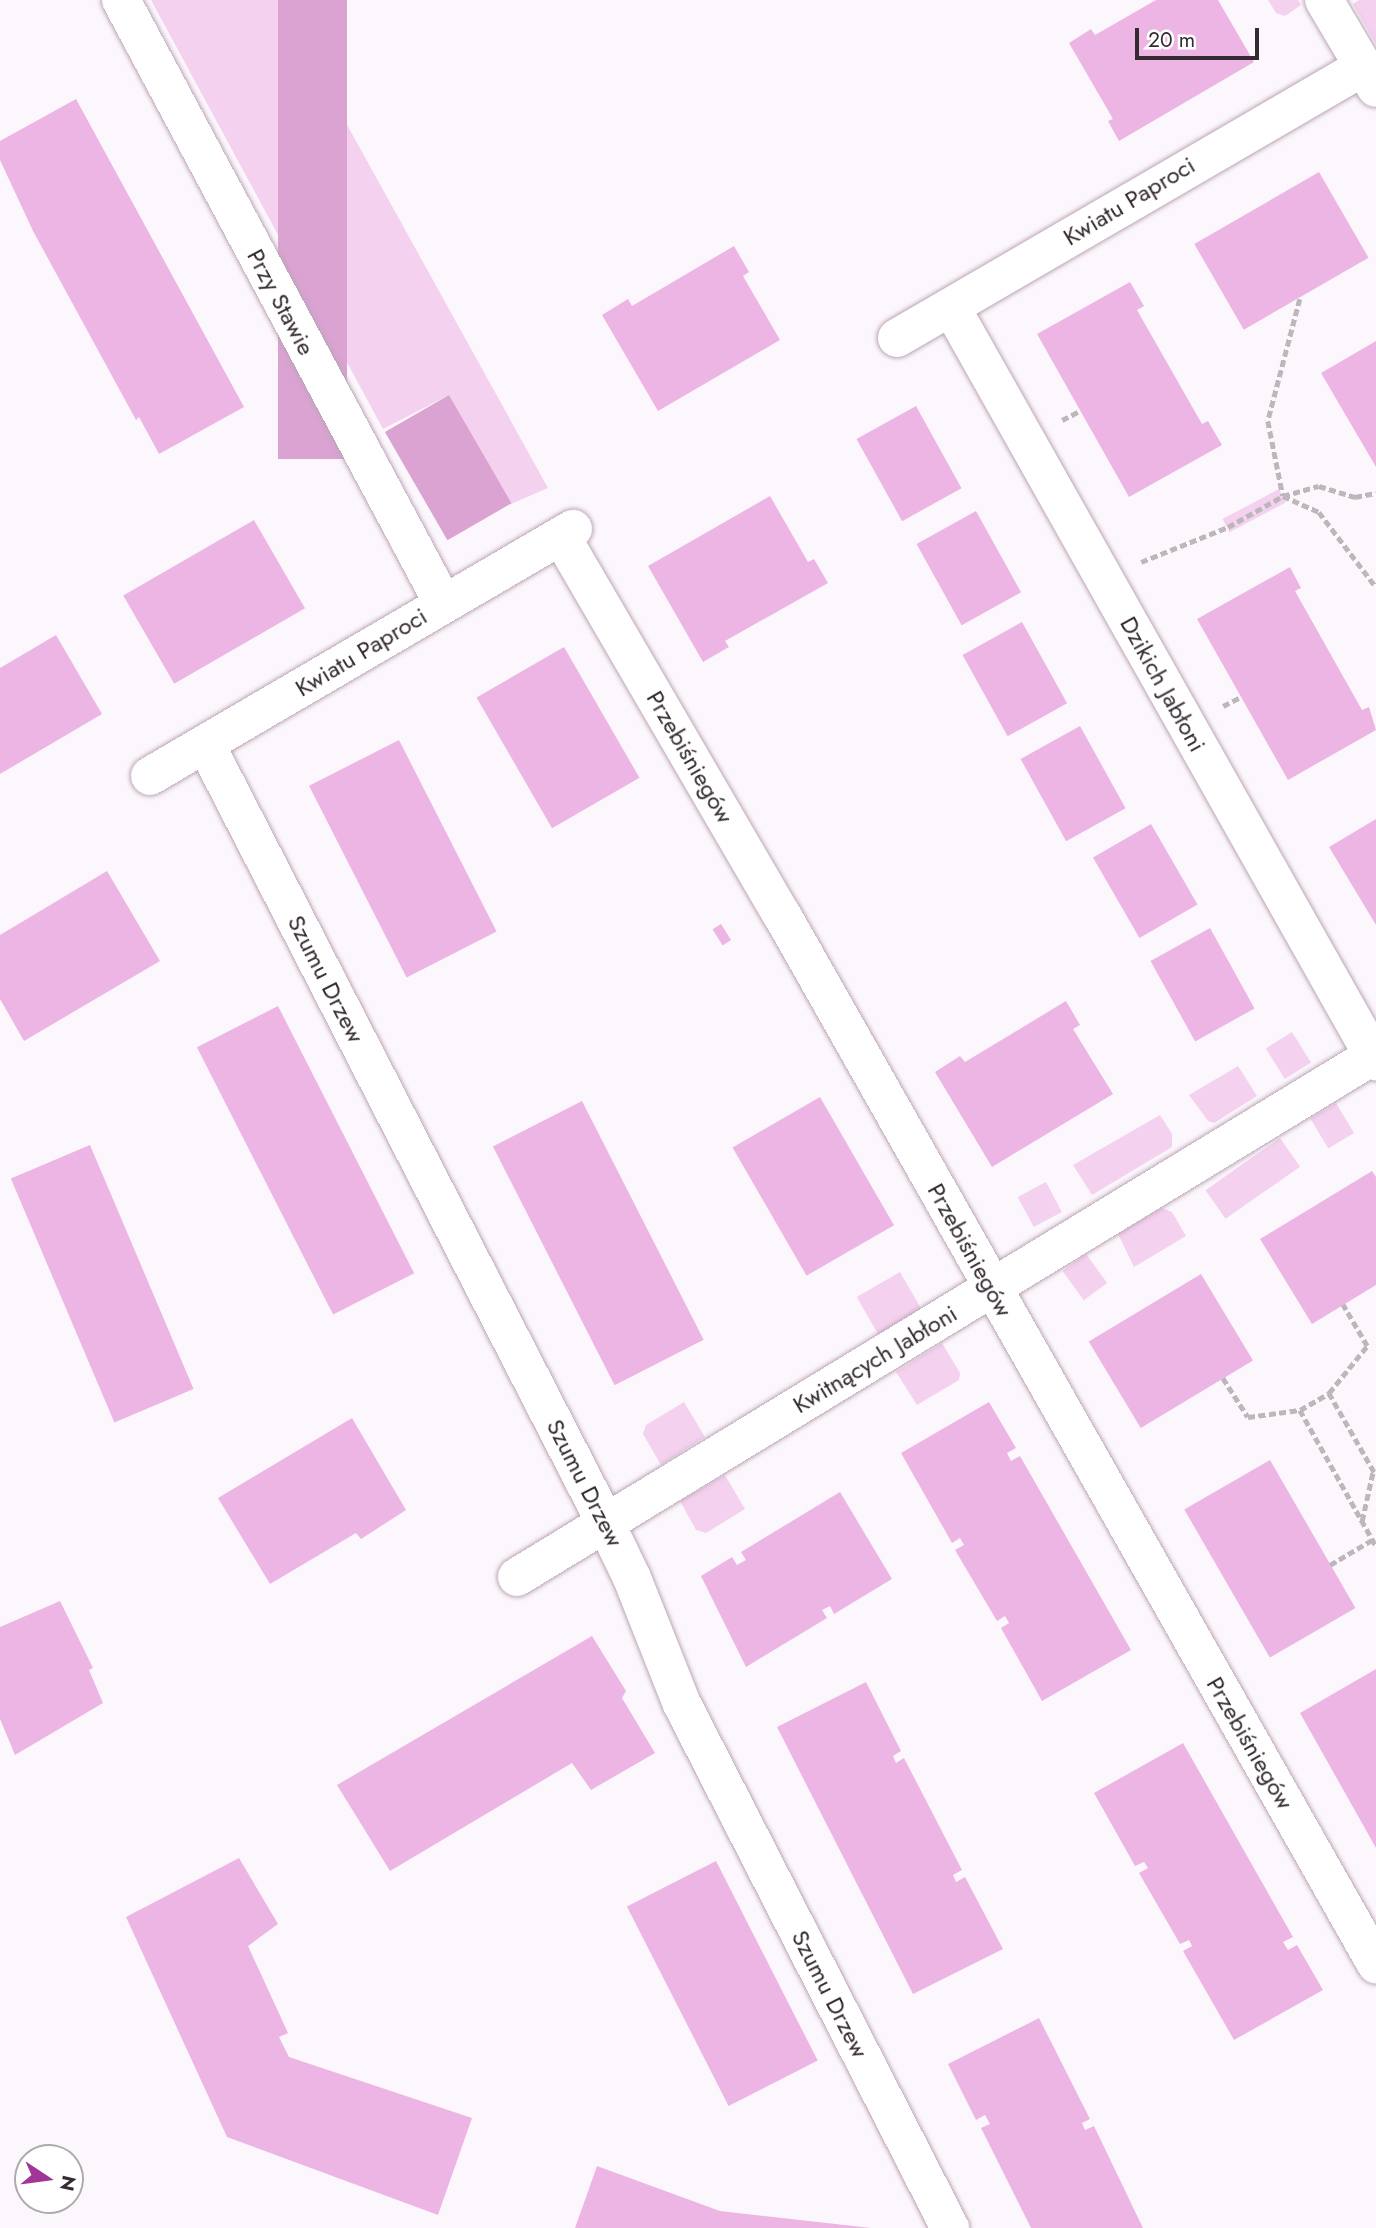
<!DOCTYPE html>
<meta charset="utf-8">
<style>
body{margin:0}
#map{position:relative;width:1376px;height:2228px;overflow:hidden;background:#fcf7fc;font-family:Jost,sans-serif}
div>[style]{position:absolute}
.green>*{inset:0;background:#f4d1ee;transform-origin:0 0}
.forest>*{inset:0;background:#daa3d1;transform-origin:0 0}
.building>*{inset:0;background:#edb5e4;transform-origin:0 0}
.path>*{height:4.5px;margin-top:-2.25px;transform-origin:0;background:repeating-linear-gradient(90deg,#bdb7bc 0 7px,transparent 0 10.5px)}
.roads{filter:drop-shadow(0 0 2px #bca5b8) drop-shadow(0 0 2px #bca5b8)}
.minor>*{height:38px;margin:-19px;padding:0 19px;transform-origin:19px;border-radius:19px;background:#fff}
span{translate:-50% -50%;white-space:nowrap;text-align:center;line-height:1.15;-webkit-text-stroke:7px #fff;paint-order:stroke}
.street-label{font-size:24px;color:#342b32}
.north{position:absolute;left:14px;top:2144px;width:70px;height:70px;box-sizing:border-box;background:#fff;border:2px solid #aeaaad;border-radius:50%;rotate:103deg;font-size:19px;font-weight:700;line-height:28px;text-align:center;color:#342b32}
.north::after{content:'';display:block;margin:auto;width:24px;height:32px;background:#a13697;clip-path:polygon(50% 0,100% 100%,50% 72%,0 100%)}
.scale{position:absolute;left:1135px;top:28px;width:124px;height:32px;box-sizing:border-box;border:4px solid #342b32;border-top:0;padding-left:9px;font-size:21px;line-height:24px;white-space:nowrap;color:#342b32;-webkit-text-stroke:5px #fff;paint-order:stroke}
</style>
<div id="map">
<div class="green">
<i style="clip-path:polygon(151px 0,278px 0,548px 488px,511px 504px,449px 395px,383px 429px)"></i>
<i style="clip-path:polygon(1268px 0,1298px 0,1301px 5px,1285px 16px,1276px 13px)"></i>
<i style="clip-path:polygon(1359px 0,1376px 0,1376px 44px,1353px 4px)"></i>
<i style="left:1279px;top:489px;width:15px;height:64px;rotate:62deg"></i>
<i style="left:1292px;top:1032px;width:36px;height:31px;rotate:58deg"></i>
<i style="clip-path:polygon(1238px 1066px,1257px 1096px,1214px 1123px,1208px 1121px,1189px 1095px)"></i>
<i style="left:1336px;top:1103px;width:35px;height:30px;rotate:59deg"></i>
<i style="clip-path:polygon(1160px 1115px,1172px 1134px,1172px 1147px,1092px 1195px,1073px 1165px)"></i>
<i style="left:1280px;top:1138px;width:35px;height:91px;rotate:55deg"></i>
<i style="left:1046px;top:1182px;width:34px;height:32px;rotate:62deg"></i>
<i style="clip-path:polygon(1162px 1208px,1172px 1212px,1186px 1236px,1134px 1267px,1118px 1234px)"></i>
<i style="left:1086px;top:1254px;width:36px;height:29px;rotate:54deg"></i>
<i style="left:900px;top:1272px;width:43px;height:50px;rotate:60deg"></i>
<i style="clip-path:polygon(942px 1343px,960px 1373px,959px 1380px,917px 1405px,896px 1372px)"></i>
<i style="clip-path:polygon(684px 1402px,705px 1437px,661px 1465px,643px 1434px,646px 1425px)"></i>
<i style="clip-path:polygon(725px 1475px,745px 1509px,706px 1533px,696px 1530px,680px 1501px)"></i>
</div>
<div class="forest">
<i style="left:278px;top:0;width:69px;height:459px"></i>
<i style="left:449px;top:395px;width:125px;height:74px;rotate:60deg"></i>
</div>
<div class="building">
<i style="clip-path:polygon(1156px 0,1218px 0,1254px 62px,1119px 141px,1108px 121px,1113px 119px,1069px 43px,1091px 29px,1095px 35px)"></i>
<i style="clip-path:polygon(76px 99px,244px 407px,159px 454px,139px 417px,136px 420px,33px 231px,0 160px,0 141px)"></i>
<i style="left:1319px;top:172px;width:99px;height:144px;rotate:60deg"></i>
<i style="clip-path:polygon(734px 246px,749px 272px,743px 276px,780px 340px,658px 411px,602px 315px,628px 299px,632px 306px)"></i>
<i style="clip-path:polygon(1130px 282px,1144px 306px,1137px 310px,1202px 424px,1208px 421px,1222px 445px,1129px 497px,1037px 334px)"></i>
<i style="clip-path:polygon(1376px 341px,1376px 467px,1321px 373px)"></i>
<i style="left:916px;top:406px;width:94px;height:68px;rotate:61deg"></i>
<i style="clip-path:polygon(770px 496px,808px 562px,814px 559px,828px 583px,725px 641px,729px 647px,703px 662px,648px 566px)"></i>
<i style="left:976px;top:511px;width:93px;height:68px;rotate:61deg"></i>
<i style="left:254px;top:520px;width:102px;height:151px;rotate:60deg"></i>
<i style="clip-path:polygon(1290px 567px,1301px 588px,1295px 591px,1362px 710px,1369px 707px,1376px 730px,1288px 780px,1197px 619px)"></i>
<i style="left:1022px;top:622px;width:93px;height:68px;rotate:61deg"></i>
<i style="clip-path:polygon(56px 635px,102px 714px,0 774px,0 668px)"></i>
<i style="left:564px;top:647px;width:151px;height:101px;rotate:60deg"></i>
<i style="left:1080px;top:726px;width:94px;height:68px;rotate:61deg"></i>
<i style="left:399px;top:740px;width:215px;height:101px;rotate:63deg"></i>
<i style="clip-path:polygon(1376px 819px,1376px 925px,1329px 847px)"></i>
<i style="left:1151px;top:824px;width:93px;height:67px;rotate:60deg"></i>
<i style="clip-path:polygon(107px 871px,160px 961px,24px 1041px,0 999px,0 935px)"></i>
<i style="left:721px;top:924px;width:19px;height:10px;rotate:58deg"></i>
<i style="left:1210px;top:928px;width:92px;height:68px;rotate:61deg"></i>
<i style="clip-path:polygon(1066px 1001px,1080px 1025px,1073px 1029px,1113px 1094px,992px 1167px,935px 1072px,960px 1056px,965px 1062px)"></i>
<i style="left:278px;top:1006px;width:300px;height:91px;rotate:63deg"></i>
<i style="left:820px;top:1097px;width:148px;height:101px;rotate:60deg"></i>
<i style="left:582px;top:1101px;width:268px;height:100px;rotate:63deg"></i>
<i style="left:90px;top:1145px;width:265px;height:86px;rotate:67deg"></i>
<i style="clip-path:polygon(1372px 1171px,1376px 1177px,1376px 1285px,1312px 1324px,1260px 1239px)"></i>
<i style="left:1201px;top:1274px;width:101px;height:131px;rotate:59deg"></i>
<i style="clip-path:polygon(989px 1402px,1016px 1448px,1007px 1453px,1011px 1461px,1020px 1456px,1131px 1650px,1042px 1701px,1001px 1628px,1009px 1623px,1005px 1616px,997px 1621px,955px 1550px,964px 1545px,960px 1538px,952px 1543px,901px 1453px)"></i>
<i style="clip-path:polygon(352px 1418px,406px 1510px,361px 1539px,356px 1533px,270px 1584px,218px 1498px)"></i>
<i style="left:1270px;top:1460px;width:171px;height:99px;rotate:60deg"></i>
<i style="clip-path:polygon(840px 1492px,892px 1579px,834px 1614px,830px 1606px,822px 1610px,827px 1618px,746px 1667px,701px 1576px,732px 1557px,737px 1565px,746px 1560px,741px 1552px)"></i>
<i style="clip-path:polygon(60px 1601px,93px 1668px,89px 1670px,103px 1703px,15px 1755px,0 1719px,0 1627px)"></i>
<i style="clip-path:polygon(592px 1636px,626px 1691px,622px 1698px,655px 1753px,591px 1790px,572px 1763px,390px 1871px,337px 1785px)"></i>
<i style="clip-path:polygon(1376px 1669px,1376px 1848px,1300px 1713px)"></i>
<i style="clip-path:polygon(866px 1682px,901px 1751px,893px 1756px,896px 1763px,904px 1758px,962px 1870px,953px 1875px,956px 1882px,965px 1877px,1003px 1949px,913px 1994px,777px 1727px)"></i>
<i style="clip-path:polygon(1183px 1743px,1293px 1937px,1283px 1942px,1288px 1950px,1297px 1945px,1323px 1990px,1234px 2040px,1183px 1951px,1192px 1946px,1189px 1940px,1180px 1944px,1139px 1873px,1148px 1868px,1144px 1862px,1135px 1866px,1094px 1793px)"></i>
<i style="clip-path:polygon(239px 1858px,278px 1924px,248px 1946px,288px 2033px,279px 2037px,289px 2057px,472px 2118px,438px 2215px,227px 2137px,126px 1917px)"></i>
<i style="left:716px;top:1861px;width:224px;height:100px;rotate:63deg"></i>
<i style="clip-path:polygon(1039px 2018px,1090px 2119px,1082px 2123px,1085px 2130px,1094px 2126px,1143px 2228px,1031px 2228px,981px 2128px,990px 2124px,985px 2115px,976px 2120px,948px 2064px)"></i>
<i style="clip-path:polygon(597px 2166px,720px 2211px,871px 2228px,575px 2228px)"></i>
</div>
<div class="path">
<i style="left:1300px;top:299px;width:126px;rotate:104.7deg"></i>
<i style="left:1268px;top:421px;width:76px;rotate:78.7deg"></i>
<i style="left:1283px;top:496px;width:37px;rotate:-16deg"></i>
<i style="left:1319px;top:486px;width:38px;rotate:17deg"></i>
<i style="left:1355px;top:497px;width:21px;rotate:-11deg"></i>
<i style="left:1062px;top:420px;width:20px;rotate:-27deg"></i>
<i style="left:1141px;top:562px;width:94px;rotate:-21.9deg"></i>
<i style="left:1228px;top:527px;width:63px;rotate:-29.4deg"></i>
<i style="left:1283px;top:496px;width:39px;rotate:24deg"></i>
<i style="left:1319px;top:512px;width:94px;rotate:52.8deg"></i>
<i style="left:1223px;top:706px;width:20px;rotate:-27deg"></i>
<i style="left:1223px;top:1378px;width:46px;rotate:57.3deg"></i>
<i style="left:1248px;top:1417px;width:52px;rotate:-7.7deg"></i>
<i style="left:1300px;top:1410px;width:34px;rotate:-30deg"></i>
<i style="left:1329px;top:1393px;width:60px;rotate:-51deg"></i>
<i style="left:1367px;top:1346px;width:48px;rotate:-120.3deg"></i>
<i style="left:1329px;top:1393px;width:95px;rotate:60.2deg"></i>
<i style="left:1300px;top:1410px;width:156px;rotate:60.8deg"></i>
<i style="left:1362px;top:1521px;width:51px;rotate:-77.6deg"></i>
<i style="left:1330px;top:1565px;width:49px;rotate:-30.8deg"></i>
</div>
<div class="roads">
<div class="minor">
<i style="left:121px;top:0;width:684px;rotate:61.9deg"></i>
<i style="left:1324px;top:0;width:102px;rotate:59.4deg"></i>
<i style="left:951px;top:307px;width:866px;rotate:60.59deg"></i>
<i style="left:897px;top:338px;width:539px;rotate:-30.18deg"></i>
<i style="left:561px;top:536px;width:439px;rotate:59.8deg"></i>
<i style="left:782px;top:915px;width:1206px;rotate:60.48deg"></i>
<i style="left:206px;top:745px;width:873px;rotate:62.82deg"></i>
<i style="left:605px;top:1522px;width:62px;rotate:64.3deg"></i>
<i style="left:632px;top:1578px;width:136px;rotate:68.4deg"></i>
<i style="left:682px;top:1704px;width:589px;rotate:62.91deg"></i>
<i style="left:150px;top:776px;width:490px;rotate:-30.3deg"></i>
<i style="left:517px;top:1577px;width:1006px;rotate:-31.34deg"></i>
</div>
</div>
<div class="street-label">
<span style="left:1129px;top:201px;rotate:-31deg">Kwiatu Paproci</span>
<span style="left:281px;top:302px;rotate:62deg">Przy Stawie</span>
<span style="left:361px;top:652px;rotate:-31deg">Kwiatu Paproci</span>
<span style="left:1163px;top:684px;rotate:61deg">Dzikich Jabłoni</span>
<span style="left:690px;top:757px;rotate:60deg">Przebiśniegów</span>
<span style="left:326px;top:979px;rotate:63deg">Szumu Drzew</span>
<span style="left:970px;top:1250px;rotate:61deg">Przebiśniegów</span>
<span style="left:875px;top:1359px;rotate:-31deg">Kwitnących Jabłoni</span>
<span style="left:585px;top:1483px;rotate:63deg">Szumu Drzew</span>
<span style="left:1250px;top:1743px;rotate:60deg">Przebiśniegów</span>
<span style="left:830px;top:1994px;rotate:63deg">Szumu Drzew</span>
</div>
<div class="north">N</div>
<div class="scale">20 m</div>
</div>
